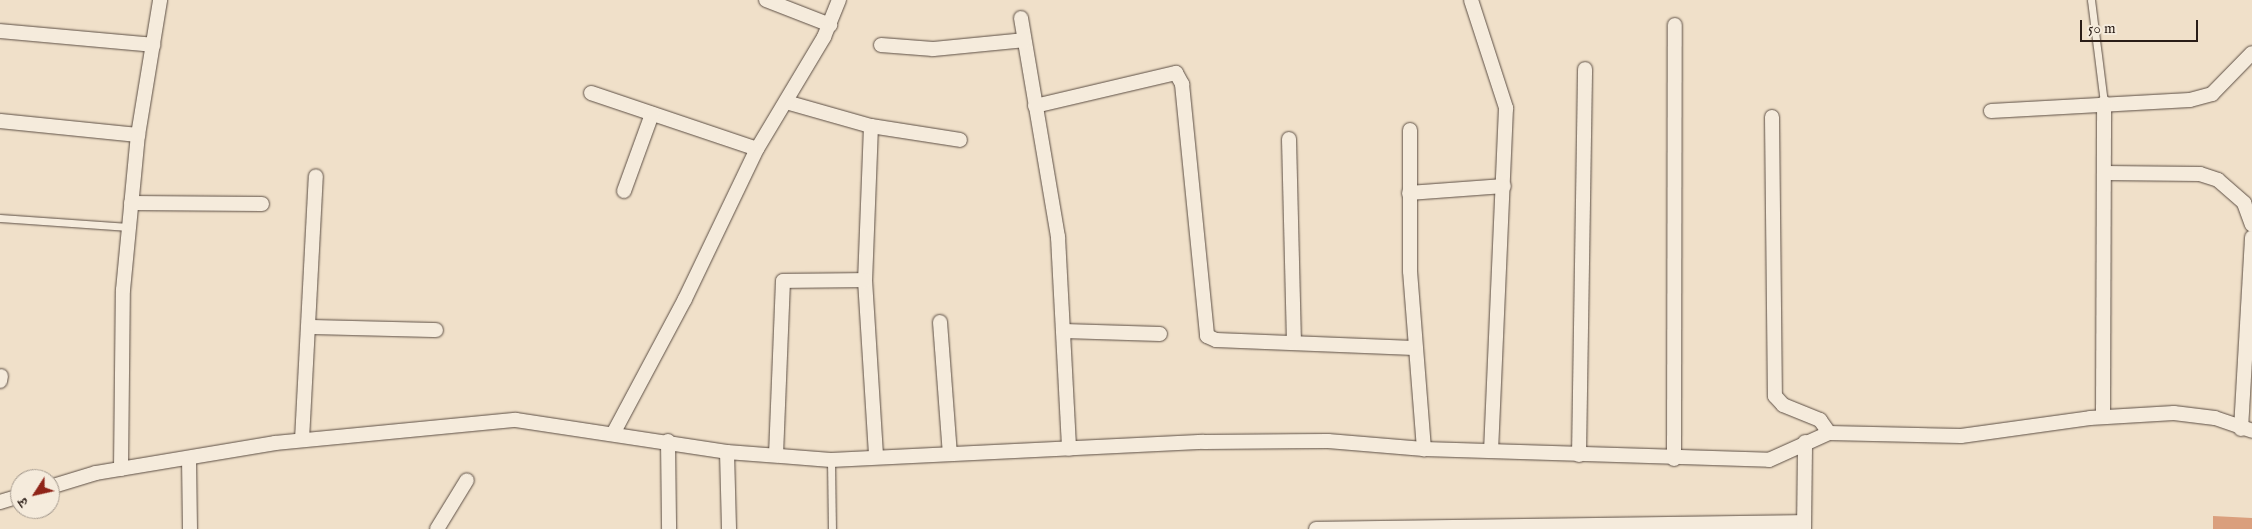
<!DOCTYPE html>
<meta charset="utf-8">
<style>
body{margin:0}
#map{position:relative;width:2252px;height:529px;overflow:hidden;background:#f0e0c9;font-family:"IM FELL English","Noto Serif Devanagari",serif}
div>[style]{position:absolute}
.building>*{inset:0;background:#da9f7d}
.roads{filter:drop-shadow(0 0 1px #5c4e44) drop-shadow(0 0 1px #5c4e44)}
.lane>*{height:7px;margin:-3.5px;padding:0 3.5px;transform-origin:3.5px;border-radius:3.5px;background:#f5ebdc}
.street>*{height:14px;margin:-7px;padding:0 7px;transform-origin:7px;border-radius:7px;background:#f5ebdc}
span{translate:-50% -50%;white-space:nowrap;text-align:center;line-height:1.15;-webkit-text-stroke:4.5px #f5ebdc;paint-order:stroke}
.north{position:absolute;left:10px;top:469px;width:50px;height:50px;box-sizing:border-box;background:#f5ebdc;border:1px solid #a4998d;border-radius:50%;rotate:235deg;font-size:14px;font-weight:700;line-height:20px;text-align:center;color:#2a1d17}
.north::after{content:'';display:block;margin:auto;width:18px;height:22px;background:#8f2418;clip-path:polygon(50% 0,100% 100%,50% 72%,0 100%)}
.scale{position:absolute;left:2080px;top:20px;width:118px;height:22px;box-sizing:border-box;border:2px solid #2a1d17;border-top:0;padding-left:6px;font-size:15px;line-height:18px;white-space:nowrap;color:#2a1d17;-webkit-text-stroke:4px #f5ebdc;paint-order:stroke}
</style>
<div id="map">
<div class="building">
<i style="clip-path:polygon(2213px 516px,2252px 518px,2252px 529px,2213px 529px)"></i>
</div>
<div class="roads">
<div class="lane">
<i style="left:2091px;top:0;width:104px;rotate:82.8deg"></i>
<i style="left:0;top:218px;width:129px;rotate:4deg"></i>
<i style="left:831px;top:460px;width:69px;rotate:89.2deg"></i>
</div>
<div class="street">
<i style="left:766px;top:0;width:69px;rotate:21.3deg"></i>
<i style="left:1471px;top:0;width:114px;rotate:72deg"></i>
<i style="left:1506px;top:108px;width:343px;rotate:92.5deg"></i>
<i style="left:1021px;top:18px;width:222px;rotate:80.4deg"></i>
<i style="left:1058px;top:237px;width:212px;rotate:87deg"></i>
<i style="left:0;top:31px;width:154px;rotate:5.2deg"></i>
<i style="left:881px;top:45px;width:52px;rotate:4.4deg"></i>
<i style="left:933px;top:49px;width:91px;rotate:-5.6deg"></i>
<i style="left:591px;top:93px;width:175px;rotate:18.6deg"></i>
<i style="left:786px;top:102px;width:88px;rotate:15.8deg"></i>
<i style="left:871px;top:126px;width:90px;rotate:8.9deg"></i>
<i style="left:1035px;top:106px;width:145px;rotate:-13.2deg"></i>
<i style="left:1176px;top:73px;width:13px;rotate:61deg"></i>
<i style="left:1182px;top:84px;width:253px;rotate:84.3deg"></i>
<i style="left:1207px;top:336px;width:10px;rotate:24deg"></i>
<i style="left:1216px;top:340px;width:198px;rotate:2.3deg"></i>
<i style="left:1991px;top:111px;width:199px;rotate:-3.2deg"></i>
<i style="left:2190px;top:100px;width:23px;rotate:-15deg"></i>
<i style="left:2212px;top:94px;width:57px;rotate:-45.7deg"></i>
<i style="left:1772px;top:117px;width:279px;rotate:89.4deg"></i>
<i style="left:1775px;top:396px;width:12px;rotate:48deg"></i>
<i style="left:1783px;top:405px;width:40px;rotate:22deg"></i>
<i style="left:1820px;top:420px;width:16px;rotate:55deg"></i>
<i style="left:0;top:121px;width:139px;rotate:5.8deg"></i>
<i style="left:871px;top:126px;width:154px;rotate:92.2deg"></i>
<i style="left:865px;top:280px;width:177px;rotate:86.4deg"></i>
<i style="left:1410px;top:130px;width:141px;rotate:90deg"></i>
<i style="left:1410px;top:271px;width:179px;rotate:85.5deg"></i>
<i style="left:1289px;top:139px;width:204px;rotate:88.6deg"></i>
<i style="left:2105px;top:173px;width:95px;rotate:0.6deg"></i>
<i style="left:2200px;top:174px;width:19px;rotate:18deg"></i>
<i style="left:2218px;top:180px;width:35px;rotate:41deg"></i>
<i style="left:2244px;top:203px;width:23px;rotate:70deg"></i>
<i style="left:624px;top:191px;width:82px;rotate:-70deg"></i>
<i style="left:1409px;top:193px;width:95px;rotate:-4.2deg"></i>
<i style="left:131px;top:203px;width:131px;rotate:0.4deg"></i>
<i style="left:940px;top:322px;width:132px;rotate:85.7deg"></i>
<i style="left:309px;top:327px;width:127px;rotate:1.4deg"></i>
<i style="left:1064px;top:331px;width:96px;rotate:1.8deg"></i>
<i style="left:0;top:381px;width:5px;rotate:-79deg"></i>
<i style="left:2103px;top:417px;width:314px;rotate:-89.8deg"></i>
<i style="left:2241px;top:429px;width:192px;rotate:-86.7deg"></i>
<i style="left:614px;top:432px;width:151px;rotate:-61.9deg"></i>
<i style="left:685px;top:299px;width:166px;rotate:-64.4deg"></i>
<i style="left:757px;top:149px;width:131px;rotate:-59.1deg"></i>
<i style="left:824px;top:37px;width:40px;rotate:-68deg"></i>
<i style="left:302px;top:440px;width:264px;rotate:-87deg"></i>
<i style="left:668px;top:441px;width:88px;rotate:89.3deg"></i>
<i style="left:727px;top:452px;width:77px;rotate:88.5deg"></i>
<i style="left:776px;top:455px;width:174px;rotate:-87.7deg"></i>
<i style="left:783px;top:281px;width:82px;rotate:-0.7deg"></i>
<i style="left:1579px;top:455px;width:386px;rotate:-89.1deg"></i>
<i style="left:189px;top:458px;width:71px;rotate:89.2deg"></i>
<i style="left:1674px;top:459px;width:434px;rotate:-89.9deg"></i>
<i style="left:121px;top:469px;width:179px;rotate:-89.4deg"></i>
<i style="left:123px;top:290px;width:156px;rotate:-84.5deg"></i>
<i style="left:138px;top:135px;width:137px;rotate:-80.7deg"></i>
<i style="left:50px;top:487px;width:48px;rotate:-16.9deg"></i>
<i style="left:96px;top:473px;width:181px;rotate:-9.5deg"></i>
<i style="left:275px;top:443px;width:242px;rotate:-5.5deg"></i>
<i style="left:516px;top:420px;width:213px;rotate:8.6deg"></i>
<i style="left:727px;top:452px;width:104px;rotate:4.4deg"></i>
<i style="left:831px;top:460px;width:373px;rotate:-2.8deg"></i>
<i style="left:1204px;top:442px;width:124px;rotate:-0.5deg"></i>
<i style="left:1328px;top:441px;width:96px;rotate:4.8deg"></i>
<i style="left:1424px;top:449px;width:345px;rotate:1.8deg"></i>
<i style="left:1769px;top:460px;width:66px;rotate:-24.2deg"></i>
<i style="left:1829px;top:433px;width:132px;rotate:1.3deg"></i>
<i style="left:1961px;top:436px;width:130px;rotate:-7.9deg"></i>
<i style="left:2090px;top:418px;width:84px;rotate:-3.4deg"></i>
<i style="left:2174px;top:413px;width:41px;rotate:7deg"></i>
<i style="left:2215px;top:418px;width:39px;rotate:19deg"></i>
<i style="left:0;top:502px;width:21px;rotate:-17deg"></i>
<i style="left:437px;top:529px;width:57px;rotate:-58.5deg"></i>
<i style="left:1316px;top:529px;width:488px;rotate:-0.8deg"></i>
<i style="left:1804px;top:529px;width:87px;rotate:-89.3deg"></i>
</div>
</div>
<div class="north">उ</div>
<div class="scale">50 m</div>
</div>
